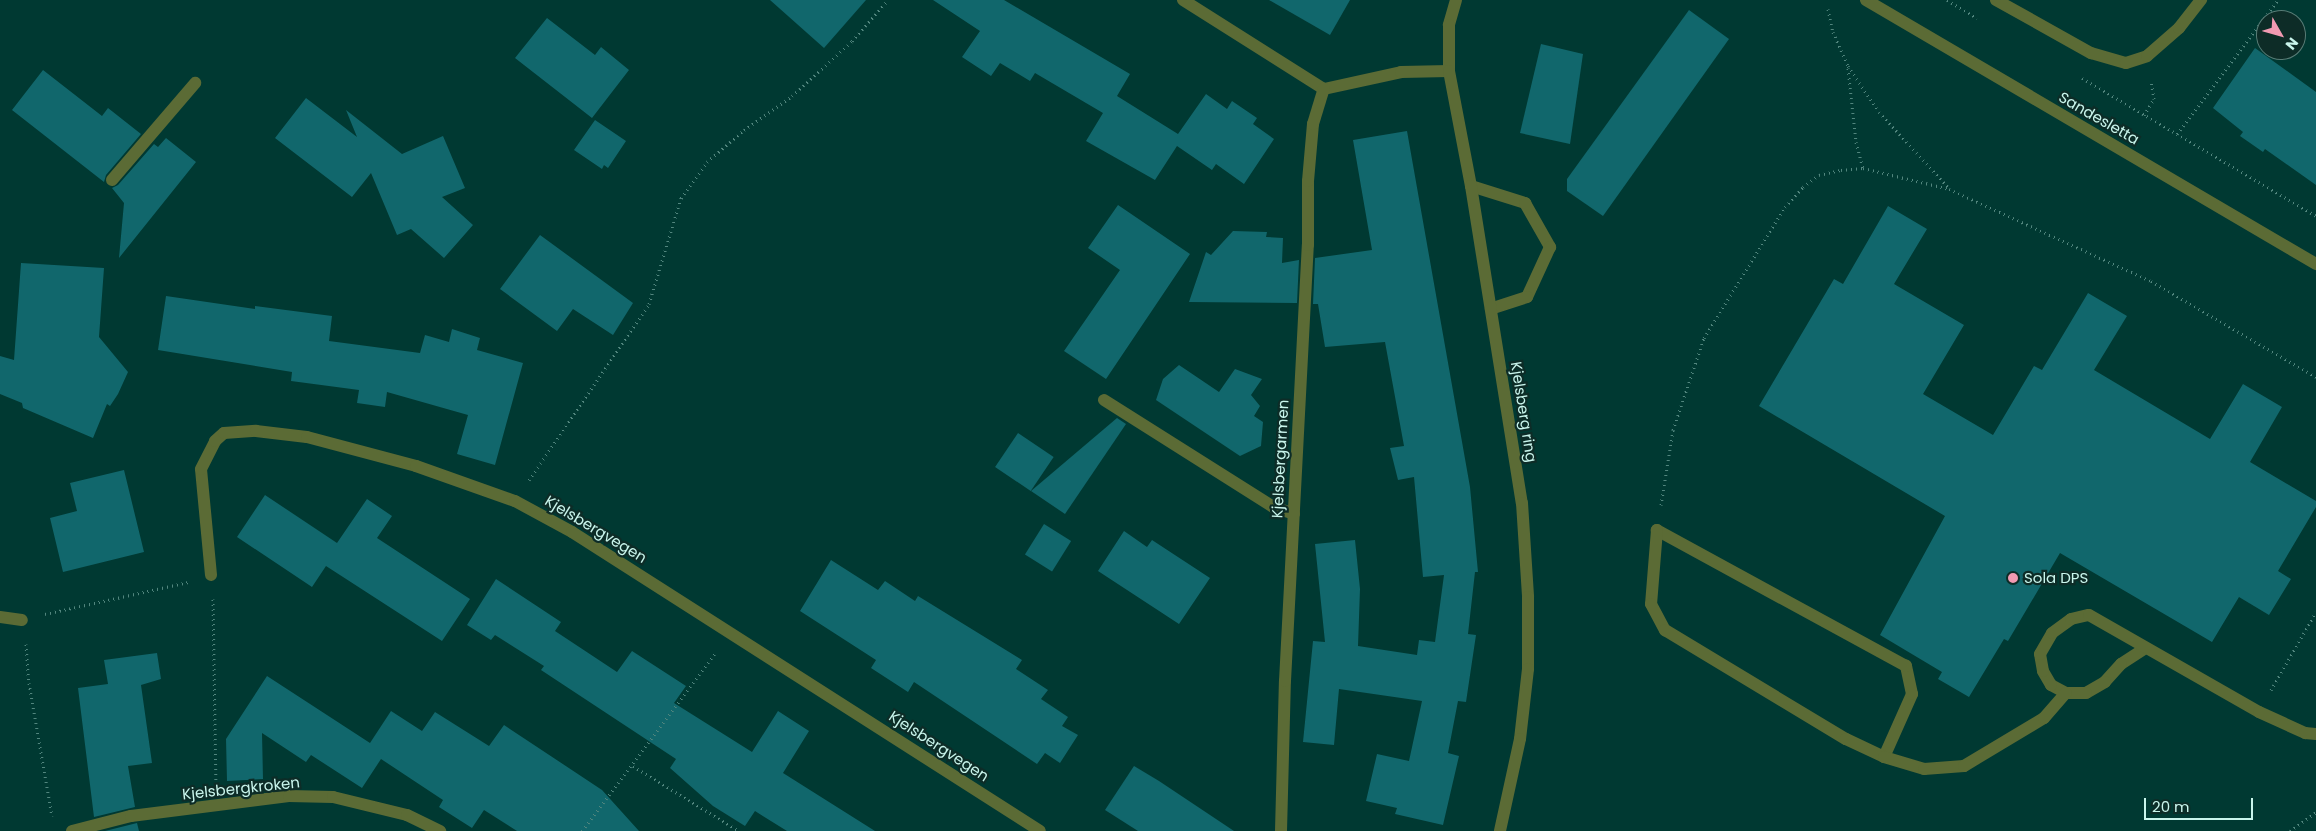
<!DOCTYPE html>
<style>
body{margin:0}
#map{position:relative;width:2316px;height:831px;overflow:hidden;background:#003932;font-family:Poppins,sans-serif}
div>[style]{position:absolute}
.building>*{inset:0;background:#11676c;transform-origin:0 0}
.path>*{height:3px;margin-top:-1.5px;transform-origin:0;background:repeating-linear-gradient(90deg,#52867e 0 1px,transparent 0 5px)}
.service>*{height:12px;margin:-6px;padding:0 6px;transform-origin:6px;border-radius:6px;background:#5b6b35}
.minor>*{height:12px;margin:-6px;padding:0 6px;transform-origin:6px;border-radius:6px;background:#5b6b35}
.tertiary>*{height:12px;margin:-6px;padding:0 6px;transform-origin:6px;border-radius:6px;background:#5b6b35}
.dots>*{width:14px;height:14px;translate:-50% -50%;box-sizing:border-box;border:2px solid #0d2c27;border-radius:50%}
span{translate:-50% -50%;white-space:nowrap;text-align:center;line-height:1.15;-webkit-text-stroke:4.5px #0d2c27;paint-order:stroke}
.street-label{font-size:15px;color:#c9f5ec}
.poi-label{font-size:15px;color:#c9f5ec}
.left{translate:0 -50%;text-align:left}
.north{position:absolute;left:2256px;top:10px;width:50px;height:50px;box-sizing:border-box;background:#0d2c27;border:1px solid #587c76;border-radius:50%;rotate:128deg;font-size:14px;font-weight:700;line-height:20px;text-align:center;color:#c9f5ec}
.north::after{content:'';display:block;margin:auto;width:18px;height:22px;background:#f19ab2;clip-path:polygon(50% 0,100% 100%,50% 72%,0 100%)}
.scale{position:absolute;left:2144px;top:798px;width:109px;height:22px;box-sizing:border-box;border:2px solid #c9f5ec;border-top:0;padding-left:6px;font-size:15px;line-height:18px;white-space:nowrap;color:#c9f5ec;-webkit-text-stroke:4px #0d2c27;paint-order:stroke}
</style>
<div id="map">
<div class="building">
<i style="clip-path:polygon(770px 0,866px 0,824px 48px)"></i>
<i style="clip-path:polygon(933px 0,1004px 0,1130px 74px,1117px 96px,1178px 134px,1206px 94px,1227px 109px,1232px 101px,1257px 118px,1253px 124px,1274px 139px,1244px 184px,1216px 164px,1212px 170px,1177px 146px,1155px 180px,1086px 141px,1103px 113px,1035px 73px,1030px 81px,1000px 63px,991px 76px,962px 57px,980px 31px)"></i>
<i style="clip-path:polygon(1269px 0,1350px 0,1330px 35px)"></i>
<i style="clip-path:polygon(1689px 10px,1729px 39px,1603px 216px,1567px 191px,1567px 179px)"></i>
<i style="clip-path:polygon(547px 18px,595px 55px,601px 47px,629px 70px,592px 118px,515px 58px)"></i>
<i style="clip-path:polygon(1541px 44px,1583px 54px,1570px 144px,1520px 133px)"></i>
<i style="clip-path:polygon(2255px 48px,2316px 92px,2316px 185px,2265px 149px,2263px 152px,2240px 136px,2243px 132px,2213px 108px)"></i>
<i style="clip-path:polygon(43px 70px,102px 116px,108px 108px,141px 134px,106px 175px,104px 182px,12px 110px)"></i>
<i style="clip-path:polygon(306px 98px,357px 137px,346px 110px,402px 154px,443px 136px,465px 188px,442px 197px,473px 225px,444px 258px,411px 229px,397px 235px,371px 173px,352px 197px,275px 138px)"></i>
<i style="clip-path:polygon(595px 120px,626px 141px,608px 168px,604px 165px,602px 169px,574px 150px)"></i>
<i style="clip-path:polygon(1407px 131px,1470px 487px,1478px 572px,1475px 572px,1468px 634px,1476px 635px,1466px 702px,1458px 701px,1448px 753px,1459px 756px,1443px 825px,1395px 814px,1397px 808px,1366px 801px,1377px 754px,1409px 761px,1422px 701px,1339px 689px,1334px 745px,1303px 742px,1313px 641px,1325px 642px,1315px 544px,1355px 540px,1360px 589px,1358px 646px,1417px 655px,1419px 640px,1435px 642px,1444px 575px,1423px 577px,1414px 477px,1398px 480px,1390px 448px,1404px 446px,1385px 342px,1325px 347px,1318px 304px,1313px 304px,1315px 258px,1372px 250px,1353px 140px)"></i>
<i style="clip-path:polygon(166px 138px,196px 162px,119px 258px,124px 203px,112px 188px,118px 185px,154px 144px,158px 147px)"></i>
<i style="clip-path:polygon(1118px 205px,1190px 254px,1106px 379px,1064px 351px,1120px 270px,1088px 248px)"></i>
<i style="clip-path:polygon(1888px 206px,1927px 229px,1894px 284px,1964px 325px,1923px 394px,1993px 435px,2034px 366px,2042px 370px,2088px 293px,2127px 316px,2094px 370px,2210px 439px,2243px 384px,2282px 407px,2250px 462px,2316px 501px,2316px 507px,2278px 571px,2291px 579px,2269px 615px,2239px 597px,2212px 642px,2060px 553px,2008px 641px,2004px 639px,1969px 697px,1938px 679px,1942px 672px,1880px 635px,1945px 516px,1759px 406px,1834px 279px,1843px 284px)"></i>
<i style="clip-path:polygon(1233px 231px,1267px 232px,1266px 237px,1283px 238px,1282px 263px,1299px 260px,1297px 303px,1189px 302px,1206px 252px,1211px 255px)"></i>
<i style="clip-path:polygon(540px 235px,633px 303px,613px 335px,573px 309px,557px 331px,500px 289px)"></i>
<i style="clip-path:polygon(21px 263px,104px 268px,99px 337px,128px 372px,118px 394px,110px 406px,107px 404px,93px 438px,23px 408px,22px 403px,0 394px,0 356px,14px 360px)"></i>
<i style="clip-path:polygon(166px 296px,255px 309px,255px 306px,332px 316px,329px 341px,420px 353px,425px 335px,449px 342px,452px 329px,480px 338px,477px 350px,523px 363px,495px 465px,457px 454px,468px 415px,387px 392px,385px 407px,357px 403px,359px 390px,291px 381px,292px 372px,158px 350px)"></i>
<i style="clip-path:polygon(1179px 365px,1219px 392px,1235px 369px,1262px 379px,1251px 395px,1260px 406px,1254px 416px,1263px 422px,1261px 446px,1240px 456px,1156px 400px,1163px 379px)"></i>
<i style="clip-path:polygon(1117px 418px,1126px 424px,1065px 514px,1031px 491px)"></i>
<i style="left:1018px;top:433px;width:43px;height:41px;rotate:34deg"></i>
<i style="clip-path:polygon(124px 470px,144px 552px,63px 572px,50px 518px,77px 511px,70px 483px)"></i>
<i style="clip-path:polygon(265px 495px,337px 543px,367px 499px,392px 516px,377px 538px,470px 599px,442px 641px,326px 566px,312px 587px,237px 537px)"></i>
<i style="left:1044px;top:524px;width:32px;height:36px;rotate:32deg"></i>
<i style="clip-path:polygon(1124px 531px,1147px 547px,1152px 540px,1210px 578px,1179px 624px,1098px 571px)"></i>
<i style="clip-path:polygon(831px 560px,878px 590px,885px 581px,915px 601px,918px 596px,1022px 660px,1016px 669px,1048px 690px,1041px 699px,1068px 717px,1062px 726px,1078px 735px,1060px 763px,1045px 753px,1037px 764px,914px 682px,908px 692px,871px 668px,876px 660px,800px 611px)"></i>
<i style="clip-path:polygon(496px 579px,561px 622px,555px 631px,617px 672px,632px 651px,686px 686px,674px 703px,752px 752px,778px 711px,809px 731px,783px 773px,875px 831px,787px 831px,755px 811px,745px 826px,713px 806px,670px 768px,676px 759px,541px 670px,544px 666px,495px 635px,491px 640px,467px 625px)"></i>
<i style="clip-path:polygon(157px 653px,161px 679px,141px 685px,152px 763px,128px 766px,135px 807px,94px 817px,78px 688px,108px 684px,104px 660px)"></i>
<i style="clip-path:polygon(267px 676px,370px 743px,391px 711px,422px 731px,435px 712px,489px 746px,504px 725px,602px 790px,639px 831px,517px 831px,484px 810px,472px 828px,439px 807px,443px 800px,381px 759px,362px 788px,311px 755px,306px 762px,262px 733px,263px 779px,227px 781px,226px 739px)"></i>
<i style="clip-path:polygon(1134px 766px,1159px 781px,1234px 831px,1138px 831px,1105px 810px)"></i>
<i style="clip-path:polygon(137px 823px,139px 831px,105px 831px)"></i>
</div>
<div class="path">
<i style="left:1947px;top:0;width:35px;rotate:31deg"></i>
<i style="left:1828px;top:9px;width:24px;rotate:78deg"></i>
<i style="left:1833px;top:32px;width:37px;rotate:66deg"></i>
<i style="left:1848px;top:66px;width:55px;rotate:56deg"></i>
<i style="left:1879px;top:112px;width:103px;rotate:47.4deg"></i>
<i style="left:1848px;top:68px;width:74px;rotate:83.8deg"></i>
<i style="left:1856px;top:142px;width:27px;rotate:75deg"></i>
<i style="left:2082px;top:78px;width:272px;rotate:30.5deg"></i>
<i style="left:2144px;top:115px;width:19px;rotate:-58deg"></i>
<i style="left:2154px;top:99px;width:19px;rotate:-99deg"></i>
<i style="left:2177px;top:134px;width:168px;rotate:-53deg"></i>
<i style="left:529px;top:480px;width:213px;rotate:-55.7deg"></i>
<i style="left:649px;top:304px;width:111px;rotate:-73.2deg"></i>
<i style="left:681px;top:198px;width:44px;rotate:-54.2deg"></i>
<i style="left:707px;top:162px;width:49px;rotate:-40.9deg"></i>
<i style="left:744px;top:130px;width:59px;rotate:-35.3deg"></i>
<i style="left:792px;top:96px;width:81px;rotate:-42.5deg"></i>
<i style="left:852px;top:41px;width:55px;rotate:-48.7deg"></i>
<i style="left:1661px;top:505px;width:76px;rotate:-80.9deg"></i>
<i style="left:1673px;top:430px;width:97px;rotate:-71.4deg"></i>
<i style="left:1704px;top:338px;width:154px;rotate:-58.3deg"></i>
<i style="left:1785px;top:207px;width:27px;rotate:-48deg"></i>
<i style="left:1803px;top:187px;width:20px;rotate:-37deg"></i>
<i style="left:1819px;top:175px;width:23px;rotate:-13deg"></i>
<i style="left:1841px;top:170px;width:22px;rotate:-5deg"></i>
<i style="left:1863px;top:168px;width:89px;rotate:13.7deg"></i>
<i style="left:1949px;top:189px;width:222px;rotate:24.5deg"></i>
<i style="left:2151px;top:281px;width:191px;rotate:30.2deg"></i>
<i style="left:213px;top:599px;width:182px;rotate:89.1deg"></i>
<i style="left:45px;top:614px;width:147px;rotate:-12.6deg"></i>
<i style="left:26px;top:644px;width:39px;rotate:86deg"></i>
<i style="left:29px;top:683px;width:135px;rotate:80.2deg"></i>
<i style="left:2271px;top:690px;width:90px;rotate:-60deg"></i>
<i style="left:633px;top:766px;width:124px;rotate:31.5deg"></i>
<i style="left:582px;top:831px;width:224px;rotate:-53.2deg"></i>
<i style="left:2290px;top:831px;width:32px;rotate:-36deg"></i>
</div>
<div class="service">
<i style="left:112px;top:180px;width:128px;rotate:-49.4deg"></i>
<i style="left:1471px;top:186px;width:57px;rotate:17.5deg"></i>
<i style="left:1525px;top:203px;width:51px;rotate:60.4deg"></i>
<i style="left:1550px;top:247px;width:55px;rotate:114.7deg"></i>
<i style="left:1527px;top:297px;width:38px;rotate:162deg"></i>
<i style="left:1104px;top:400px;width:200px;rotate:32.3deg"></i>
<i style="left:1273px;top:507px;width:22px;rotate:18deg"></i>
<i style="left:2144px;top:649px;width:27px;rotate:147deg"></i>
<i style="left:2121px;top:664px;width:24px;rotate:132deg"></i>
<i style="left:2105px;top:682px;width:22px;rotate:150deg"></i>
<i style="left:2086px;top:693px;width:20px;rotate:180deg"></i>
<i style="left:2066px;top:693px;width:17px;rotate:-152deg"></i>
<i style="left:2051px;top:685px;width:16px;rotate:-120deg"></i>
<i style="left:2043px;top:671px;width:17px;rotate:-100deg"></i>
<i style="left:2040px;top:654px;width:24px;rotate:-60deg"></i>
<i style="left:2052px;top:633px;width:24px;rotate:-36deg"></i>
<i style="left:2071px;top:619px;width:18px;rotate:-13deg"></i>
<i style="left:2089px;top:615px;width:196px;rotate:29.7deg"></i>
<i style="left:2259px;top:712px;width:51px;rotate:24.5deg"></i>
<i style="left:2305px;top:733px;width:11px;rotate:5deg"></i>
<i style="left:1884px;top:757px;width:69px;rotate:-66deg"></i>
<i style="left:1912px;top:694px;width:29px;rotate:-102deg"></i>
<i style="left:1906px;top:666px;width:284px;rotate:-151.4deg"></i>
<i style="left:1657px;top:530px;width:74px;rotate:94.6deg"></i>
<i style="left:1651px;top:604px;width:30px;rotate:62deg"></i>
<i style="left:1665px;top:630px;width:211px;rotate:31.1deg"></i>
<i style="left:1846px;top:739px;width:42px;rotate:25.3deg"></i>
<i style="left:1884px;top:757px;width:42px;rotate:16.7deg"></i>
<i style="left:1924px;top:769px;width:40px;rotate:-4.3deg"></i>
<i style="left:1964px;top:766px;width:93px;rotate:-31deg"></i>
<i style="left:2044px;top:718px;width:33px;rotate:-49deg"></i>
</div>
<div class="minor">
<i style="left:1183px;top:0;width:167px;rotate:32.3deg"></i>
<i style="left:1324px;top:89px;width:79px;rotate:-12.4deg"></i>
<i style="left:1401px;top:72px;width:48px;rotate:-1.2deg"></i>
<i style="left:1456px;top:0;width:26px;rotate:106deg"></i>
<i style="left:1449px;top:25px;width:46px;rotate:90deg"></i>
<i style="left:1449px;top:71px;width:117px;rotate:79.2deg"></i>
<i style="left:1471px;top:186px;width:321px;rotate:80.9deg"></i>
<i style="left:1522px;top:503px;width:94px;rotate:86.3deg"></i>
<i style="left:1528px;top:597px;width:72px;rotate:90deg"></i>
<i style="left:1528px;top:669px;width:70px;rotate:96.5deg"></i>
<i style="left:1520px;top:739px;width:94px;rotate:102.3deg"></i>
<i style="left:1996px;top:0;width:109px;rotate:29.2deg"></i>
<i style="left:2091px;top:53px;width:36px;rotate:16deg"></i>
<i style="left:2126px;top:63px;width:22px;rotate:-18deg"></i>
<i style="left:2147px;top:56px;width:43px;rotate:-41.2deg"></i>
<i style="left:2179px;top:28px;width:36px;rotate:-52deg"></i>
<i style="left:211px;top:575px;width:106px;rotate:-95.4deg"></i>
<i style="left:201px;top:469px;width:31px;rotate:-63deg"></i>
<i style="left:215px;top:441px;width:12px;rotate:-42deg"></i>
<i style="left:224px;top:433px;width:32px;rotate:-4deg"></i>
<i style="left:256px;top:431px;width:51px;rotate:6.7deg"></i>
<i style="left:307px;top:437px;width:113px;rotate:14.9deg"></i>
<i style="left:416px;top:466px;width:105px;rotate:19.5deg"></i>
<i style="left:515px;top:501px;width:65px;rotate:28.5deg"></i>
<i style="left:572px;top:532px;width:555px;rotate:32.57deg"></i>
<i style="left:0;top:617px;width:22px;rotate:8deg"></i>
<i style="left:72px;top:831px;width:61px;rotate:-14.3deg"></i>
<i style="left:131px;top:816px;width:159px;rotate:-7.2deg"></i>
<i style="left:289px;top:796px;width:44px;rotate:1.3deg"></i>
<i style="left:333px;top:797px;width:76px;rotate:13.7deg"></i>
<i style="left:407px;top:815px;width:37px;rotate:26deg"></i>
<i style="left:1281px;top:831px;width:150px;rotate:-88.5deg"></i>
<i style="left:1285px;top:681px;width:437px;rotate:-87deg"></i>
<i style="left:1308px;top:245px;width:64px;rotate:-90deg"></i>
<i style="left:1308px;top:181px;width:57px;rotate:-85deg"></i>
<i style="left:1313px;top:124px;width:37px;rotate:-73deg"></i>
</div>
<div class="tertiary">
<i style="left:1866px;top:0;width:522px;rotate:30.4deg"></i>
</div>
<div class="dots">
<i style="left:2013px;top:578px;background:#f19ab2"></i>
</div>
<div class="street-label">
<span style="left:2099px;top:118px;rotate:30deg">Sandesletta</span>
<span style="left:1524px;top:412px;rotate:81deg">Kjelsberg ring</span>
<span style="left:1280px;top:459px;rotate:-87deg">Kjelsbergarmen</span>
<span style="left:596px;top:529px;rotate:31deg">Kjelsbergvegen</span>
<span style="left:939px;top:746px;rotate:33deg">Kjelsbergvegen</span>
<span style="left:241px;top:788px;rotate:-6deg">Kjelsbergkroken</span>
</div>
<div class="poi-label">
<span class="left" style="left:2024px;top:578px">Sola DPS</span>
</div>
<div class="north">N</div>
<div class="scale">20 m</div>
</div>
